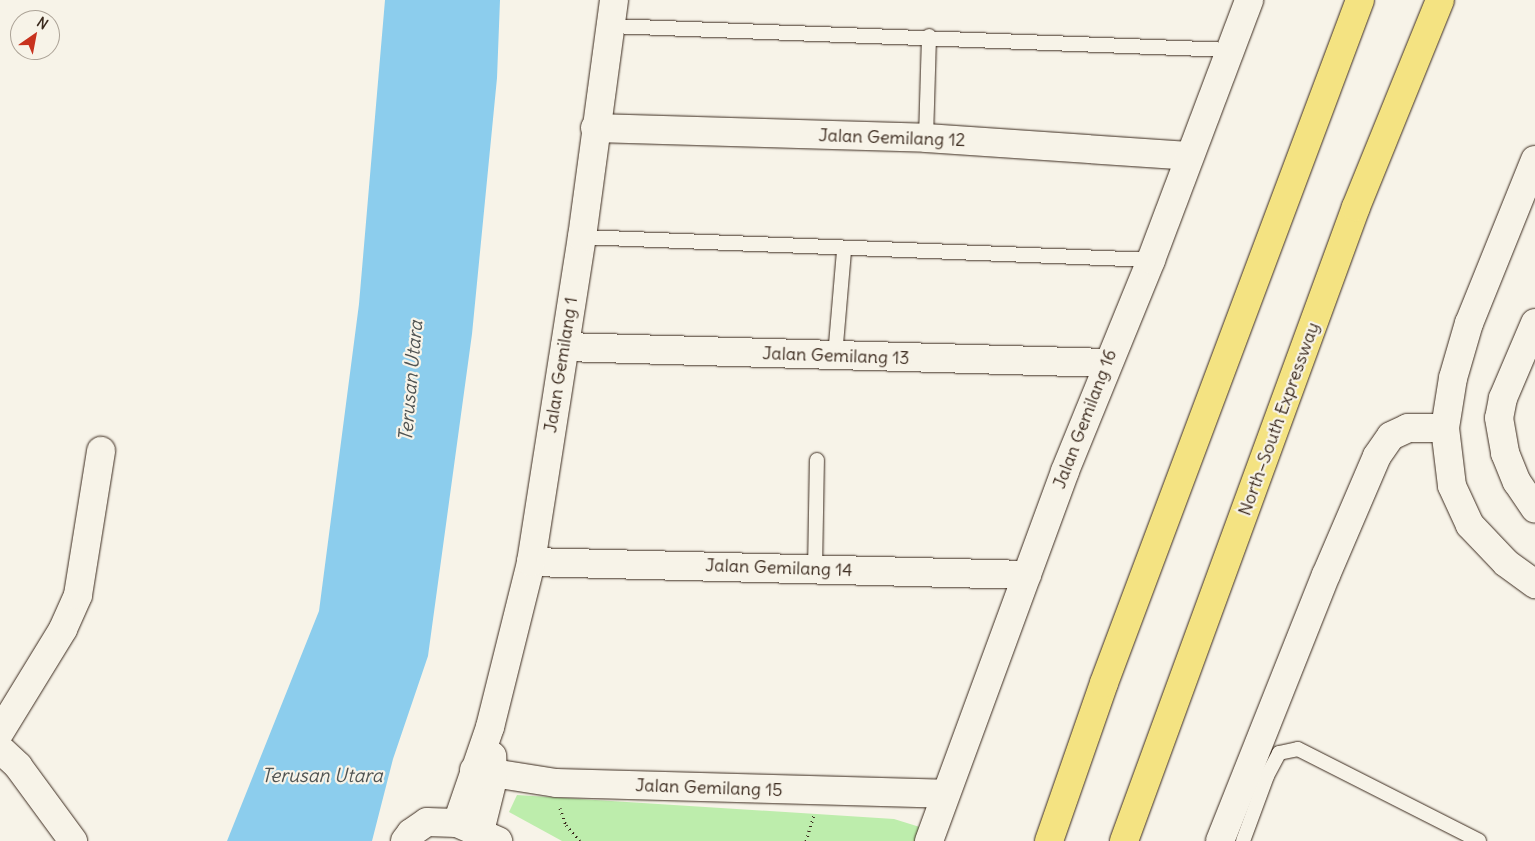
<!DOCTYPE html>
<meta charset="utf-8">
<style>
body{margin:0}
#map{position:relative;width:1535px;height:841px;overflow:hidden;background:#f7f3e8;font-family:Delius,sans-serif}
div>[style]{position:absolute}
.green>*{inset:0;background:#bdedac}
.water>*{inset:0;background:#8ccded}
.path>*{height:3px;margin-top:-1.5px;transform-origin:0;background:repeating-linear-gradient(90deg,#3b2a1e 0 1px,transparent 0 5px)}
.roads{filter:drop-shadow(0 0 1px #3b2a1e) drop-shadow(0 0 1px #3b2a1e)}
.lane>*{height:14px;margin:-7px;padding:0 7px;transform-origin:7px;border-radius:7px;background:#f7f3e8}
.street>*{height:28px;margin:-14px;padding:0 14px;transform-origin:14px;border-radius:14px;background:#f7f3e8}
.secondary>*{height:28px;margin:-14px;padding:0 14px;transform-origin:14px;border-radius:14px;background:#f7f3e8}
.highway>*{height:28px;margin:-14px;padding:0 14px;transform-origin:14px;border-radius:14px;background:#f4e382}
span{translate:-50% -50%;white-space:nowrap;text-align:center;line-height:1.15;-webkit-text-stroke:4.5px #f7f3e8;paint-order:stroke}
.street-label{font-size:18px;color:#3b2a1e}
.water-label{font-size:19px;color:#4f5352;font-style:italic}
.north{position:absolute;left:10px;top:10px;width:50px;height:50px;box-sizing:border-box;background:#f7f3e8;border:1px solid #aca397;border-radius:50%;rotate:33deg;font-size:14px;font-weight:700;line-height:20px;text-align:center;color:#3b2a1e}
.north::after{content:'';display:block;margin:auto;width:18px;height:22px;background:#c8321e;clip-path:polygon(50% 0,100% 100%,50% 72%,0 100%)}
</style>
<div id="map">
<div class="green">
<i style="clip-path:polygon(517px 795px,894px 819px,923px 828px,925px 841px,562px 841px,509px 812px)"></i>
</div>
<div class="water">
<i style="clip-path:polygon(385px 0,500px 0,497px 78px,472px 334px,428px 656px,393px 759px,372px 841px,227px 841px,319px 611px,359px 304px)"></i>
</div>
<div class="path">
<i style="left:560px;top:808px;width:18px;rotate:71deg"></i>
<i style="left:566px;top:825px;width:21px;rotate:49deg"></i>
<i style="left:806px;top:841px;width:27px;rotate:-73deg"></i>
</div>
<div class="roads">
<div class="lane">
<i style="left:611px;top:26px;width:618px;rotate:2.22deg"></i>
<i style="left:926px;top:138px;width:102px;rotate:-88.3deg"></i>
<i style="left:582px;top:237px;width:569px;rotate:2.31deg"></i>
<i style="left:835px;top:356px;width:106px;rotate:-85.1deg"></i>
<i style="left:815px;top:570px;width:110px;rotate:-89deg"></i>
<i style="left:1243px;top:841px;width:69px;rotate:-69.7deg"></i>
<i style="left:1267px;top:776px;width:26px;rotate:-62deg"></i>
<i style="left:1279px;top:753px;width:19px;rotate:-12deg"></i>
<i style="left:1298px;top:749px;width:203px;rotate:26.9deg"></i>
</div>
<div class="street">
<i style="left:595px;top:128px;width:331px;rotate:1.7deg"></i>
<i style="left:926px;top:138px;width:263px;rotate:3.9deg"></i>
<i style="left:1535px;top:323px;width:82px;rotate:113.1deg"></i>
<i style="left:1503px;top:398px;width:20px;rotate:101deg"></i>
<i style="left:1499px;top:418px;width:36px;rotate:80deg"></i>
<i style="left:1505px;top:453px;width:31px;rotate:68deg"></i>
<i style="left:1517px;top:482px;width:32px;rotate:56deg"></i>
<i style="left:565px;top:347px;width:541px;rotate:1.69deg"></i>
<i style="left:531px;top:562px;width:496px;rotate:1.5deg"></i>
<i style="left:0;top:732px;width:121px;rotate:-58.5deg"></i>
<i style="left:63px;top:629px;width:37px;rotate:-66deg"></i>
<i style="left:78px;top:595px;width:146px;rotate:-80.9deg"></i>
<i style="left:0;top:749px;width:25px;rotate:43deg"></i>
<i style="left:18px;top:766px;width:93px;rotate:53.7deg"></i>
<i style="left:474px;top:770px;width:83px;rotate:9deg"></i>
<i style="left:556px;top:783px;width:389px;rotate:1.6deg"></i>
<i style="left:457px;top:823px;width:102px;rotate:-71deg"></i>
<i style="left:490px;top:727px;width:170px;rotate:-76deg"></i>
<i style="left:531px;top:562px;width:329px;rotate:-81.1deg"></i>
<i style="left:582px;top:237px;width:239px;rotate:-82.3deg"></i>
<i style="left:480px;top:831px;width:54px;rotate:-76deg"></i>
<i style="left:493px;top:779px;width:23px;rotate:-92deg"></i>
<i style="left:405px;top:841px;width:10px;rotate:-53deg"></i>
<i style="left:411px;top:833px;width:19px;rotate:-35deg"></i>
<i style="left:427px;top:822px;width:30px;rotate:2deg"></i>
<i style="left:457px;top:823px;width:45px;rotate:23.7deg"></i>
<i style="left:929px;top:841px;width:394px;rotate:-69.8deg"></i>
<i style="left:1065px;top:471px;width:228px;rotate:-67.8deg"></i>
<i style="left:1151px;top:260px;width:278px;rotate:-69.3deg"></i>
<i style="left:1220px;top:841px;width:286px;rotate:-68.3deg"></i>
<i style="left:1326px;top:575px;width:129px;rotate:-66.8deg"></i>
<i style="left:1377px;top:456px;width:24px;rotate:-55deg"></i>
<i style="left:1391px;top:436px;width:19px;rotate:-25deg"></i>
<i style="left:1408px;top:428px;width:37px"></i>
</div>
<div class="secondary">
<i style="left:1535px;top:160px;width:176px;rotate:112deg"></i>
<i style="left:1469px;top:323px;width:57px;rotate:106.2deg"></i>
<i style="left:1453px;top:378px;width:51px;rotate:99.1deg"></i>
<i style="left:1445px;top:428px;width:58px;rotate:83.1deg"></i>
<i style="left:1452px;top:486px;width:43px;rotate:65.2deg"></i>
<i style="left:1470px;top:525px;width:52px;rotate:46.5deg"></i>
<i style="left:1506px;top:563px;width:36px;rotate:36deg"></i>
</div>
<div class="highway">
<i style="left:1049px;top:841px;width:167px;rotate:-70.8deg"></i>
<i style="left:1104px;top:683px;width:729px;rotate:-69.45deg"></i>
<i style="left:1124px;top:841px;width:675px;rotate:-69.9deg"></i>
<i style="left:1356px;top:207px;width:223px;rotate:-67.9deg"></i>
</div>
</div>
<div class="street-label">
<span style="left:892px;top:138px;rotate:2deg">Jalan Gemilang 12</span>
<span style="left:836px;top:356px;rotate:2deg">Jalan Gemilang 13</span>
<span style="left:561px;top:365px;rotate:-81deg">Jalan Gemilang 1</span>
<span style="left:1085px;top:419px;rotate:-69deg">Jalan Gemilang 16</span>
<span style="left:1279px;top:419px;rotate:-70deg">North–South Expressway</span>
<span style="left:779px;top:568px;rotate:2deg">Jalan Gemilang 14</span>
<span style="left:709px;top:788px;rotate:2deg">Jalan Gemilang 15</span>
</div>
<div class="water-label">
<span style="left:411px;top:381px;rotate:-85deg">Terusan Utara</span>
<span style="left:322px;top:776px">Terusan Utara</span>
</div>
<div class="north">N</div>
</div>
